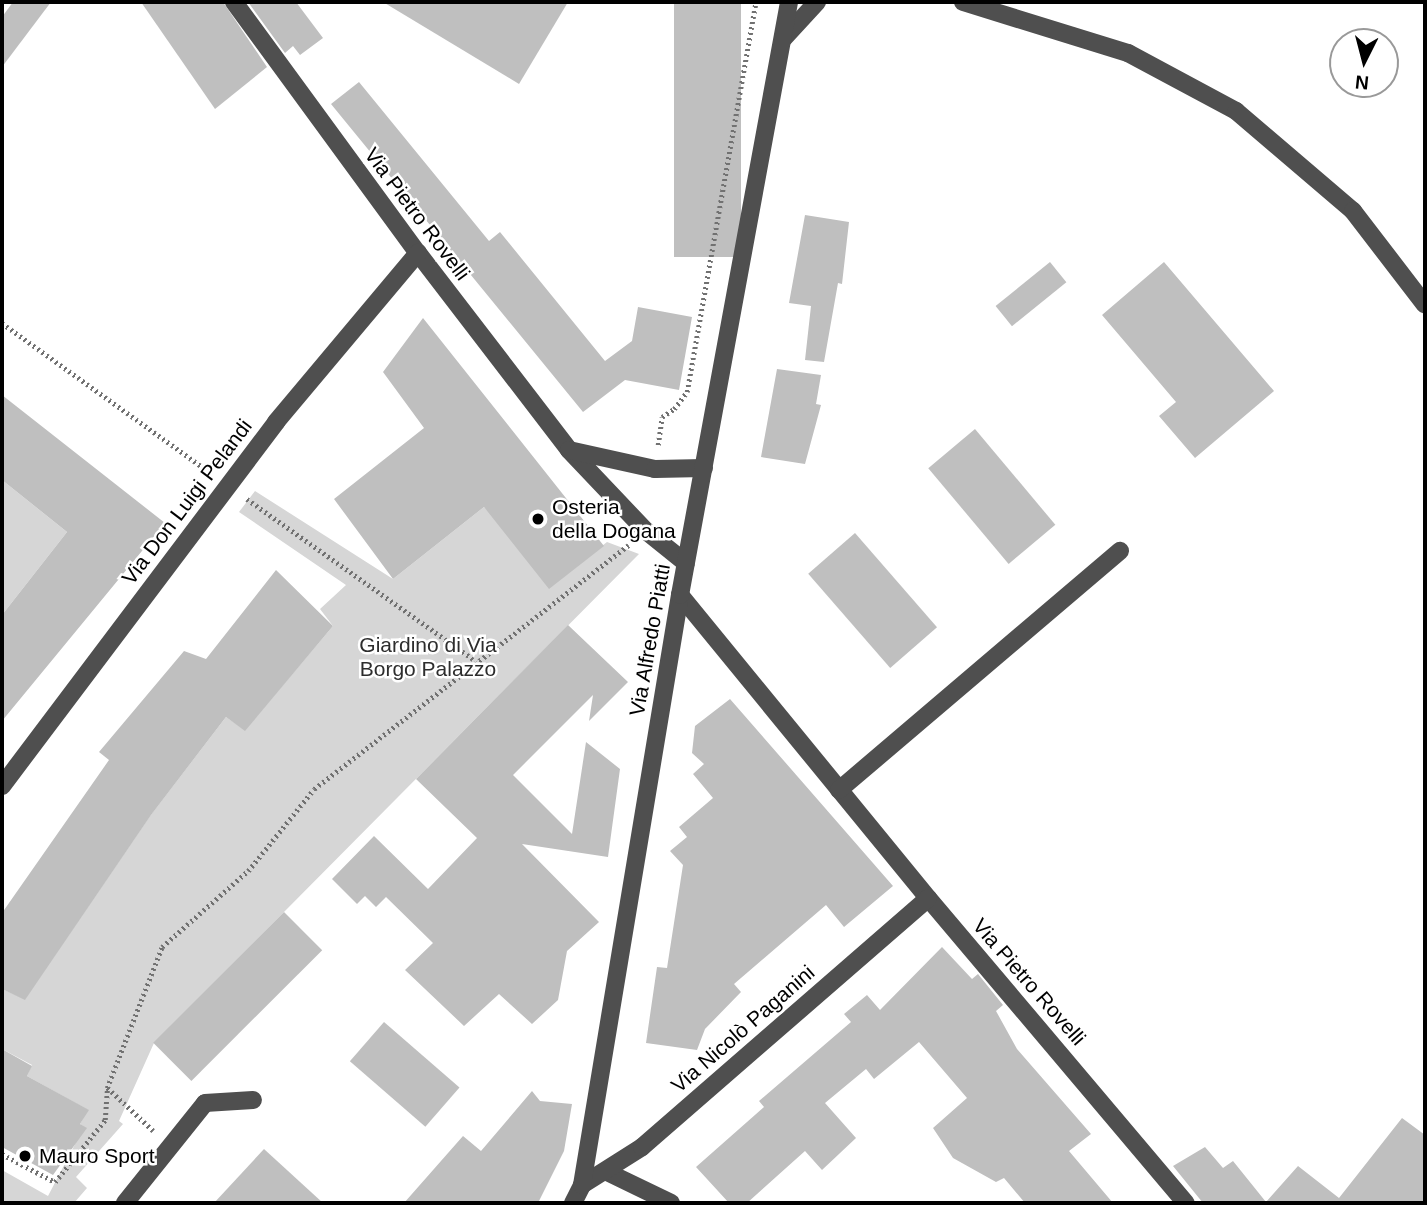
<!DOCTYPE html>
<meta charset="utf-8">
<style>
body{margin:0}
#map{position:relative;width:1427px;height:1205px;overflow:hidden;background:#fff;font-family:Helvetica,sans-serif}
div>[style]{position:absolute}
.green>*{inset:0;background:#d6d6d6}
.building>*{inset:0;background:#bfbfbf;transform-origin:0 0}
.path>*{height:4.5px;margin-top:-2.25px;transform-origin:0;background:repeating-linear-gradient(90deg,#717171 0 2px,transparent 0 5.5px)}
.minor>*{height:18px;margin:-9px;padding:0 9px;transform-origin:9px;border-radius:9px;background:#4f4f4f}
.dots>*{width:19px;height:19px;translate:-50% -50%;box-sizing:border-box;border:4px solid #fff;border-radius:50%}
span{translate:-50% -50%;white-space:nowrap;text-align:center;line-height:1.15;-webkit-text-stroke:5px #fff;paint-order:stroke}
.street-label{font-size:21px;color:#000}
.poi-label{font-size:21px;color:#000}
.left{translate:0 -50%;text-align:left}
.park-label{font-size:21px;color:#2d2d2d}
.frame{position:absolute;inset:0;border:4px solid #000;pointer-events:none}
.north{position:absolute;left:1329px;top:28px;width:70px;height:70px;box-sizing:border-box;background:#fff;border:2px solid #999;border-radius:50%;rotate:186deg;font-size:19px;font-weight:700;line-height:28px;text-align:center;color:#000}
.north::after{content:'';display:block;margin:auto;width:24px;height:32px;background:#000;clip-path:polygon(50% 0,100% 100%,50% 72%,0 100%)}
</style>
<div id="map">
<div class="green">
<i style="clip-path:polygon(2px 480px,67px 532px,2px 615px)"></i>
<i style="clip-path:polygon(255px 491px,393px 579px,484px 507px,562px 577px,607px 542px,639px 554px,154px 1043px,119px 1121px,123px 1124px,76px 1177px,87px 1188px,74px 1203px,2px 1203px,2px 1170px,48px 1196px,84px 1127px,80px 1124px,88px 1110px,27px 1076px,32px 1065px,2px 1049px,2px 989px,25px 999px,150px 816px,226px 717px,245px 730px,333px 626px,320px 609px,346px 585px,239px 512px)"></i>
</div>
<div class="building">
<i style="clip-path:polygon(13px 2px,51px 2px,2px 67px,2px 17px)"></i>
<i style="clip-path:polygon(141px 2px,223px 2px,267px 67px,215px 109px)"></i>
<i style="clip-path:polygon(248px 2px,296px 2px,323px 38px,300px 55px,293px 46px,285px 53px)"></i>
<i style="clip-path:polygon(383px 2px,568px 2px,519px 84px)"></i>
<i style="left:674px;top:2px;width:67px;height:255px"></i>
<i style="clip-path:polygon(359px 82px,489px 241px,500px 232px,605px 361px,632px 341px,638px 307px,692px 317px,679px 390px,625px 380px,583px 412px,331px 104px)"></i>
<i style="clip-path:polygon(805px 215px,849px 222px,842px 284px,838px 283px,824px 362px,805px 360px,811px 306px,789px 303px)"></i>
<i style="left:1050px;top:262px;width:26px;height:70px;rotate:51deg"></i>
<i style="clip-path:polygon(1164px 262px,1274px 391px,1195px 458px,1159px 416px,1176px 402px,1102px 315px)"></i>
<i style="clip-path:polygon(423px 318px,604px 546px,549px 589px,484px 507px,393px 579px,334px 499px,424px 428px,383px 372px)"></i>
<i style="clip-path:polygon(777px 369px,821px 375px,816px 404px,821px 405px,805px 464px,761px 457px)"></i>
<i style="clip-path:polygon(2px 395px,165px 523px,2px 721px,2px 615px,67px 532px,2px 480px)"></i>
<i style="left:975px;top:429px;width:125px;height:61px;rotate:50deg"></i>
<i style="left:855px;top:533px;width:125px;height:62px;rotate:49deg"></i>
<i style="clip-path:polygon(276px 570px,333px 626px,245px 731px,226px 717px,151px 815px,25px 1000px,2px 989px,2px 913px,109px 760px,99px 752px,184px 651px,206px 659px)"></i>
<i style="clip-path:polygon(568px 625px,628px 682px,589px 721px,593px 695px,513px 775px,572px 834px,586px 742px,620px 769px,608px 857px,522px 844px,599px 922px,567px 951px,558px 1000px,532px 1024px,499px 994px,464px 1026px,405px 970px,433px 943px,386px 897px,376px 907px,365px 896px,357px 904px,332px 879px,374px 836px,428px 889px,477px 838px,416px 779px)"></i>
<i style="clip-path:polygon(730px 699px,893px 886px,844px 927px,826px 905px,734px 984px,741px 992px,705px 1029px,697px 1050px,646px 1043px,657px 967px,667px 968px,683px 865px,670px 851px,687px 837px,679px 827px,713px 798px,693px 774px,704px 764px,692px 753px,695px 726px)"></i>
<i style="left:284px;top:912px;width:54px;height:185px;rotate:45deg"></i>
<i style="clip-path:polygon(942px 947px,972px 979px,978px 974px,1003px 1005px,996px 1011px,1017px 1049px,1091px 1134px,1069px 1151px,1113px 1203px,1025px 1203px,1004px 1178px,996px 1182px,953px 1158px,933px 1128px,967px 1098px,919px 1042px,874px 1079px,866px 1069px,825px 1103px,856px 1138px,822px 1170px,805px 1151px,747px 1203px,729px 1203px,696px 1167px,764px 1107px,759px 1101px,851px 1022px,844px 1014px,867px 995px,880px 1010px)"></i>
<i style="left:384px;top:1022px;width:100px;height:52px;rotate:41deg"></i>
<i style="clip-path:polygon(2px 1049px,32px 1066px,27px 1076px,89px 1110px,80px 1124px,87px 1128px,53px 1175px,2px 1147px)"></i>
<i style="clip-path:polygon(532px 1091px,540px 1101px,572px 1104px,564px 1151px,538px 1203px,404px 1203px,463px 1136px,481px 1151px)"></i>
<i style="clip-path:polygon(1402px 1118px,1425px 1135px,1425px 1203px,1203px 1203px,1173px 1166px,1205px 1147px,1223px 1168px,1233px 1161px,1266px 1202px,1298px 1166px,1339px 1198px)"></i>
<i style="clip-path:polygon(264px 1149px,323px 1203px,214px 1203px)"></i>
</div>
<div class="path">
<i style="left:2px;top:323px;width:255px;rotate:35.7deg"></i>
<i style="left:658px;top:445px;width:28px;rotate:-82deg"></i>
<i style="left:662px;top:417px;width:14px;rotate:-34deg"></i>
<i style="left:674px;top:409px;width:21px;rotate:-53deg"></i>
<i style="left:687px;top:392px;width:396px;rotate:-80deg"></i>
<i style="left:247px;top:499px;width:281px;rotate:35.3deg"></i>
<i style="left:153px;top:1131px;width:63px;rotate:-136.9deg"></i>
<i style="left:107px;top:1088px;width:151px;rotate:-68.7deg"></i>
<i style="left:162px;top:947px;width:115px;rotate:-41.5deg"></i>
<i style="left:248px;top:871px;width:105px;rotate:-51.2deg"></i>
<i style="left:314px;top:789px;width:398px;rotate:-37.8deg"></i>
<i style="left:2px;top:1154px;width:60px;rotate:27.8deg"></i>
<i style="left:55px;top:1182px;width:80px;rotate:-51.1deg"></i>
<i style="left:105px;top:1120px;width:31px;rotate:-86deg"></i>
</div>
<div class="minor">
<i style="left:234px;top:2px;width:311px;rotate:53.8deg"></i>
<i style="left:418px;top:253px;width:248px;rotate:52.5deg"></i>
<i style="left:569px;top:450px;width:112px;rotate:46.5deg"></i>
<i style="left:646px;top:531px;width:51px;rotate:38.7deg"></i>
<i style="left:963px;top:2px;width:173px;rotate:17.2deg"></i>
<i style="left:1128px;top:53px;width:123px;rotate:28.2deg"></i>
<i style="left:1236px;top:111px;width:154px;rotate:40.5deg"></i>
<i style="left:1353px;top:211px;width:118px;rotate:52.5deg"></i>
<i style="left:784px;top:38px;width:49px;rotate:-47.5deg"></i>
<i style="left:569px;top:450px;width:88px;rotate:12.5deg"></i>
<i style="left:655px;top:469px;width:49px;rotate:-1.2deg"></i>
<i style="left:680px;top:595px;width:392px;rotate:50.7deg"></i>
<i style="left:928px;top:898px;width:399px;rotate:49.8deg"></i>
<i style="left:2px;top:786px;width:456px;rotate:-53deg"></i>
<i style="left:276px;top:422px;width:221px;rotate:-50deg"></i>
<i style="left:839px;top:790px;width:369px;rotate:-40.4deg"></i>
<i style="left:607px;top:1172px;width:71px;rotate:25.8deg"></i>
<i style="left:582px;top:1185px;width:71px;rotate:-32.3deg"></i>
<i style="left:642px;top:1147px;width:379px;rotate:-41deg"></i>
<i style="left:125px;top:1203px;width:128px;rotate:-51.3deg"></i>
<i style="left:205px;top:1103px;width:48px;rotate:-3.6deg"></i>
<i style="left:573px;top:1203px;width:20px;rotate:-63deg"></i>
<i style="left:582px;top:1185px;width:598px;rotate:-80.57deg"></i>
<i style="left:680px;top:595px;width:603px;rotate:-79.58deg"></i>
</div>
<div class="dots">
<i style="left:538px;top:519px;background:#000"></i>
<i style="left:25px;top:1156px;background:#000"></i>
</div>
<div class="street-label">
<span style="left:417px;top:214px;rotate:53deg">Via Pietro Rovelli</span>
<span style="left:187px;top:502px;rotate:-53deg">Via Don Luigi Pelandi</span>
<span style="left:650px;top:640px;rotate:-80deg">Via Alfredo Piatti</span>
<span style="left:1029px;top:982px;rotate:49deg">Via Pietro Rovelli</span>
<span style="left:743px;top:1029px;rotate:-41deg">Via Nicolò Paganini</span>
</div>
<div class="poi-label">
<span class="left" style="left:552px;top:519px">Osteria<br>della Dogana</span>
<span class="left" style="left:39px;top:1156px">Mauro Sport</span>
</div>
<div class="park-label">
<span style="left:428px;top:657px">Giardino di Via<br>Borgo Palazzo</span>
</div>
<div class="frame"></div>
<div class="north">N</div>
</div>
